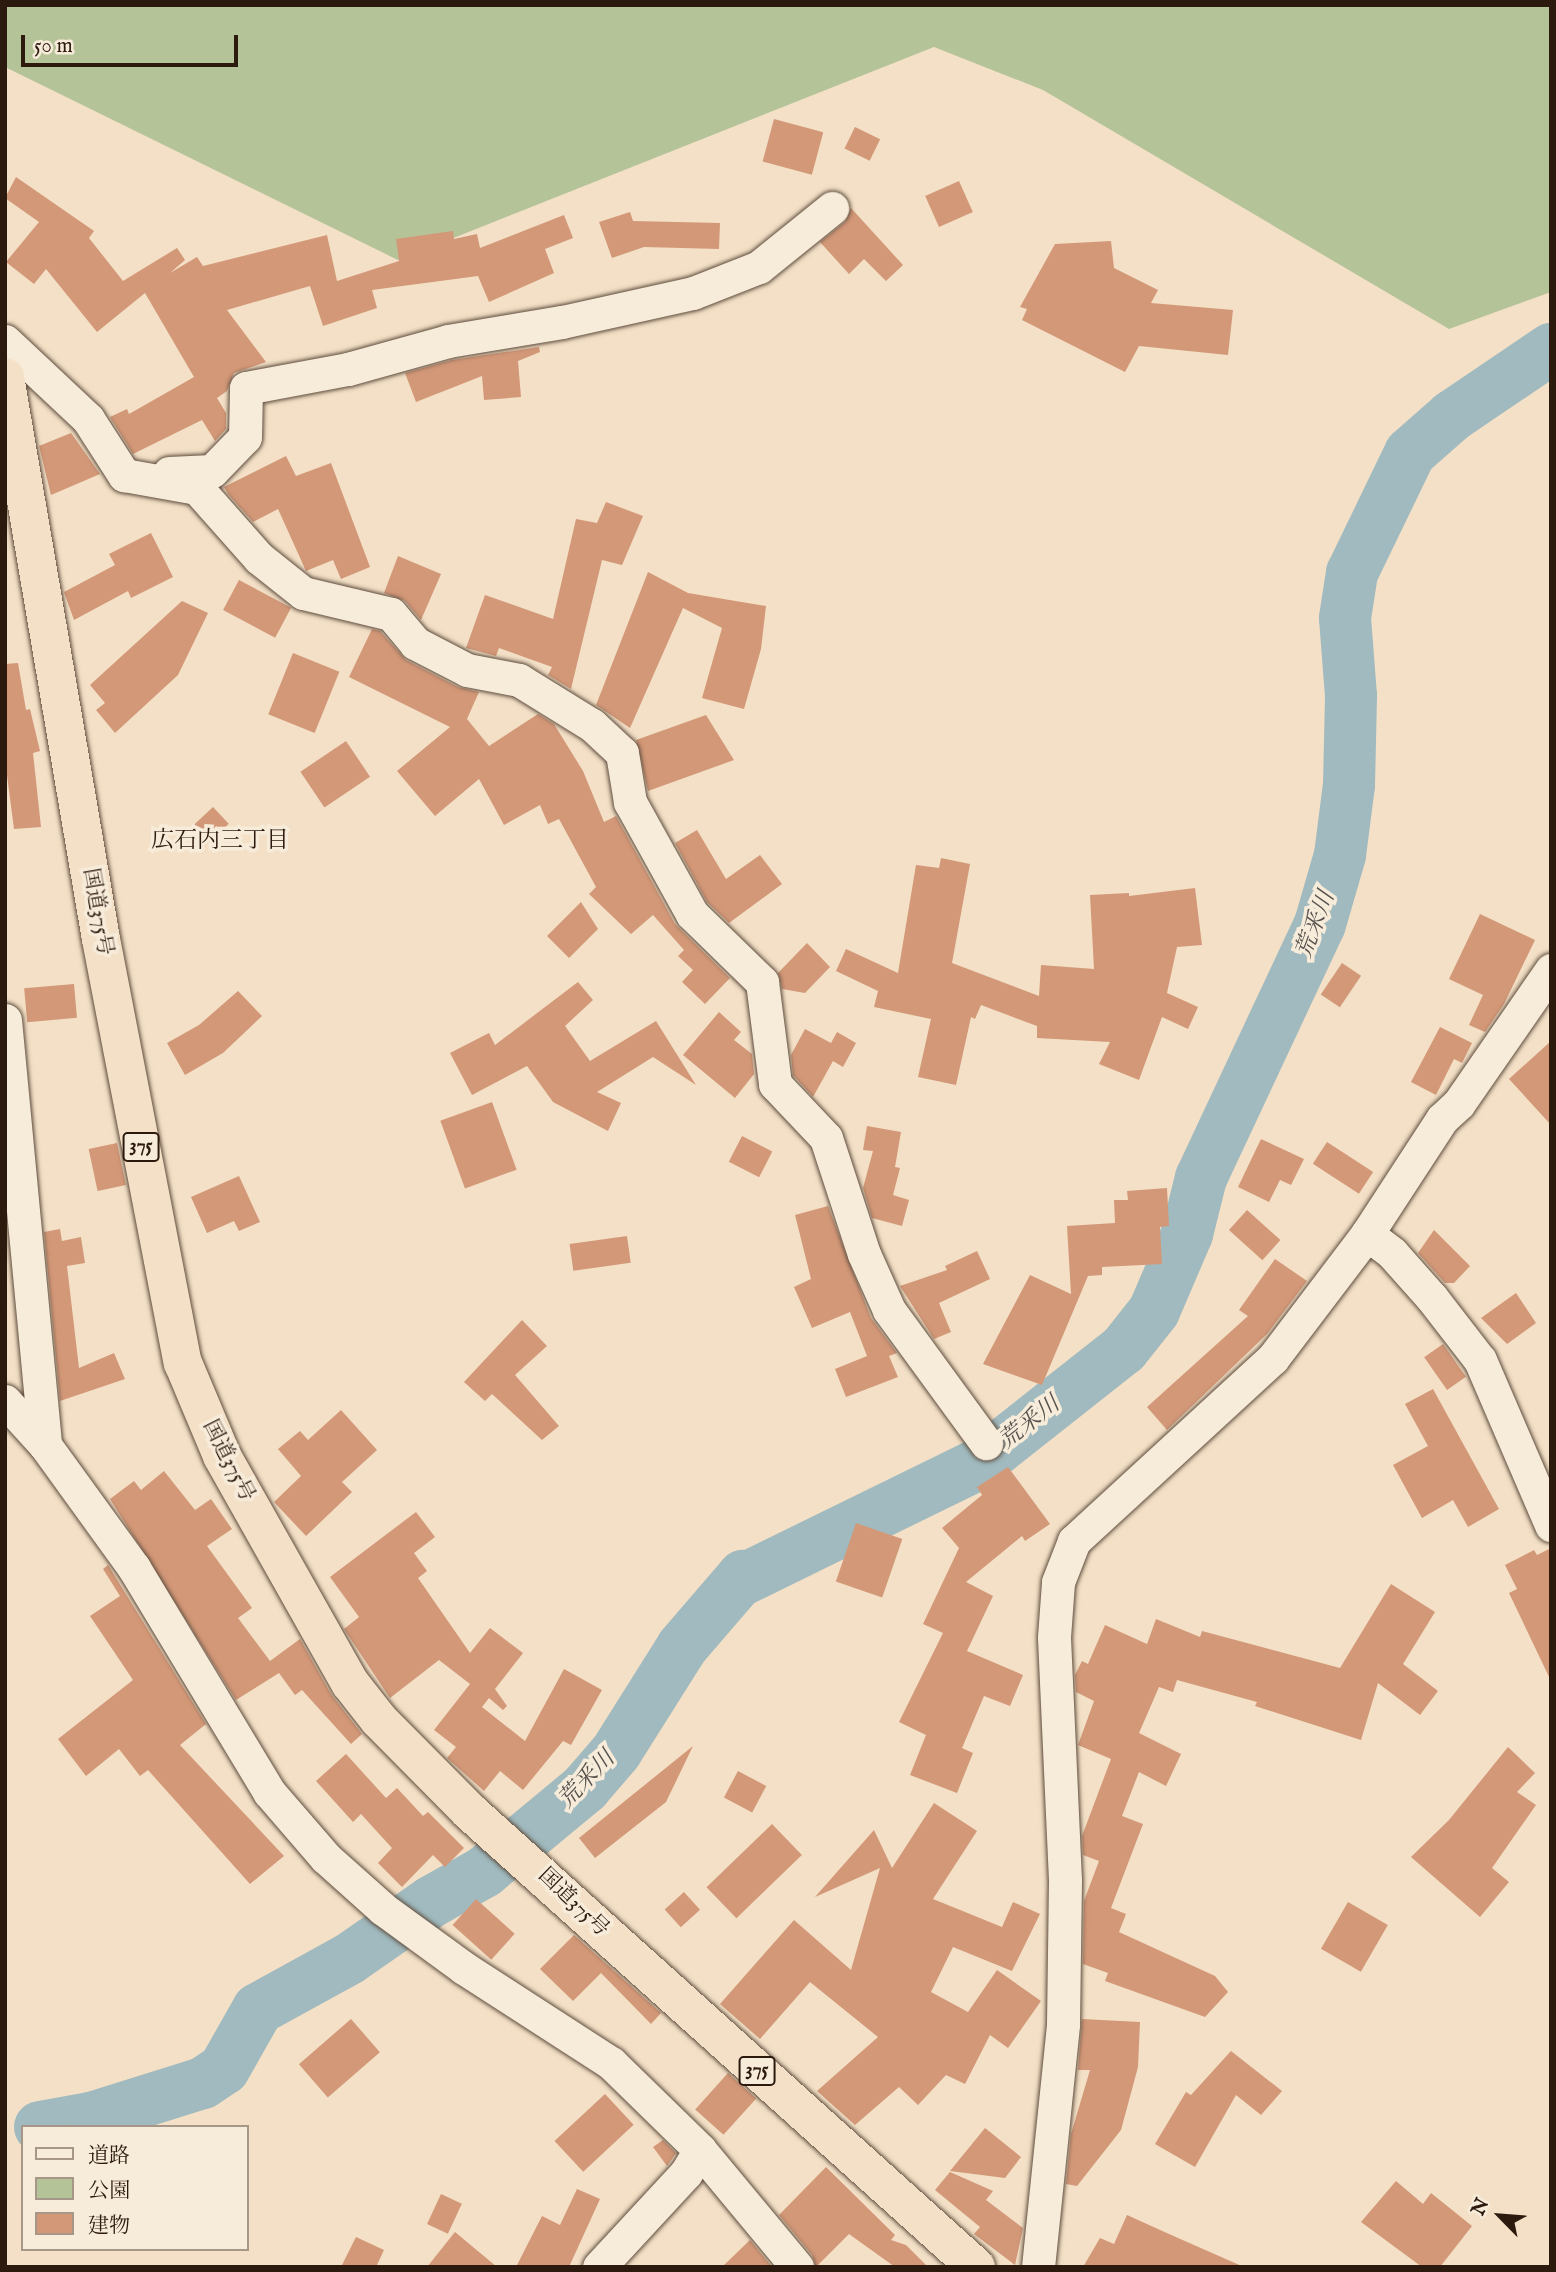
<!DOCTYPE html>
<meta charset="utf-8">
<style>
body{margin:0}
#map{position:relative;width:1556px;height:2272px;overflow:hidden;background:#f3e0c6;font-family:"IM FELL English","Noto Serif JP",serif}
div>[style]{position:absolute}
.green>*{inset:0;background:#b5c399}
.river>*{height:52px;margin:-26px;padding:0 26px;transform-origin:26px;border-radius:26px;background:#a0babf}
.building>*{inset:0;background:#d39878;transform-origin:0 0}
.roads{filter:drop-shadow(0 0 2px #5e4c3d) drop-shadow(0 0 2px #5e4c3d)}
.street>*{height:33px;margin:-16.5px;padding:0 16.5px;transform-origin:16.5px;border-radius:16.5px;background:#f7ebda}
.highway>*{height:38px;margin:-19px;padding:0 19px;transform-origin:19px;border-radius:19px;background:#f3e0c6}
span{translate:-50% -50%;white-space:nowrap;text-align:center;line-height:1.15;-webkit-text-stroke:7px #f7ebda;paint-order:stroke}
.shield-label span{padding:2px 5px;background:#f7ebda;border:2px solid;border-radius:5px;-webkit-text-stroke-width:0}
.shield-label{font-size:19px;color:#2c1a0f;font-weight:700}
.street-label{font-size:21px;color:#2c1a0f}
.neighbourhood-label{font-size:23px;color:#2c1a0f}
.water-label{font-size:23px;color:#55524d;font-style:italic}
.frame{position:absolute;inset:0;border:7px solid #2c1a0f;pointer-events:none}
.legend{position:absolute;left:21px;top:2125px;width:228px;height:126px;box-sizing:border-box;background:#f7ebda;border:2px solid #a69789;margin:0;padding:9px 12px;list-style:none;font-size:21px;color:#2c1a0f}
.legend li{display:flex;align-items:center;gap:14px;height:35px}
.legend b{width:35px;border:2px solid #a69789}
.north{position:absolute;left:1465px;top:2181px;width:70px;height:70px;-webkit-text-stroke:5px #f7ebda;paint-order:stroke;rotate:295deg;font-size:19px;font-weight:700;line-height:28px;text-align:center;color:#2c1a0f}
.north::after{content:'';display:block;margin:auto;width:24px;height:32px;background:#2c1a0f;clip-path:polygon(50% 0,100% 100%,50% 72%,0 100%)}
.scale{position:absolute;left:21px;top:35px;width:217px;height:32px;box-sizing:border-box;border:4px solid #2c1a0f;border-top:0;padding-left:9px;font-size:21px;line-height:24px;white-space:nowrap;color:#2c1a0f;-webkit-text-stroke:5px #f7ebda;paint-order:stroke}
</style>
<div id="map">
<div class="green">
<i style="clip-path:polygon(5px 5px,1551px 5px,1551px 292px,1449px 329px,1043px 90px,934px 47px,398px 260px,5px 67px)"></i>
</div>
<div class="river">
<i style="left:40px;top:2127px;width:52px;rotate:-10deg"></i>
<i style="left:91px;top:2118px;width:117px;rotate:-17.4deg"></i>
<i style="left:203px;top:2083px;width:25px;rotate:-34deg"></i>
<i style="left:224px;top:2069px;width:69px;rotate:-60.5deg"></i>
<i style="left:258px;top:2009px;width:104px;rotate:-28.8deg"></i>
<i style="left:349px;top:1959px;width:100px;rotate:-34.8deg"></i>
<i style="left:431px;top:1902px;width:61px;rotate:-29.5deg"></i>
<i style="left:484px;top:1872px;width:131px;rotate:-39.7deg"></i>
<i style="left:585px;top:1788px;width:48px;rotate:-49.3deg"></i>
<i style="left:616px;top:1752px;width:124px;rotate:-57.8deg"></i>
<i style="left:682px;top:1647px;width:94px;rotate:-49.3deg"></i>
<i style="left:743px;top:1576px;width:3px;rotate:72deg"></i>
<i style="left:744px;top:1579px;width:259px;rotate:-26.1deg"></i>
<i style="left:977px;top:1465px;width:187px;rotate:-38.3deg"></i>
<i style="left:1124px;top:1349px;width:48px;rotate:-51.7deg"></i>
<i style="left:1154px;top:1311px;width:84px;rotate:-66.8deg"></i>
<i style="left:1187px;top:1234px;width:58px;rotate:-76deg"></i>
<i style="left:1201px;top:1178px;width:280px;rotate:-64.9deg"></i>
<i style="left:1320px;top:924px;width:72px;rotate:-73.8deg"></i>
<i style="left:1340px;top:855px;width:71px;rotate:-82.7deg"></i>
<i style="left:1349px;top:785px;width:89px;rotate:-88.7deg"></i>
<i style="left:1351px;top:696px;width:78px;rotate:-94.4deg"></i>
<i style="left:1345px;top:618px;width:46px;rotate:-81.2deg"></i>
<i style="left:1352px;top:573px;width:133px;rotate:-64.2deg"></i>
<i style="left:1410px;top:453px;width:56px;rotate:-41.4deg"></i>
<i style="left:1452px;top:416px;width:120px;rotate:-34.1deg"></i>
</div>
<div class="building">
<i style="left:774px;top:119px;width:51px;height:44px;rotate:15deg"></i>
<i style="left:855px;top:127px;width:28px;height:24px;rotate:26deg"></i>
<i style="clip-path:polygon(16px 177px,94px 231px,89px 238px,123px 281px,177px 248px,185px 260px,170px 273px,197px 257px,203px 266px,327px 235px,337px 281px,399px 261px,396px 239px,453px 231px,454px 239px,477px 234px,480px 248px,564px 215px,573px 238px,545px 249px,554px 273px,489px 302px,478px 276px,372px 290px,377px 308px,323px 326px,310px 286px,227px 310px,266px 362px,234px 373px,227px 391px,217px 398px,226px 413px,226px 429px,215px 441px,202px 420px,133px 454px,110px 417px,127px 409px,129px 414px,194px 377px,145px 293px,97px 332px,46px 269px,34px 284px,6px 262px,39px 222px,5px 198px)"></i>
<i style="left:959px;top:181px;width:34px;height:37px;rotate:66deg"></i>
<i style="clip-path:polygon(851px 208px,903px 265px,886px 281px,864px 259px,849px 274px,820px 242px,845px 222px)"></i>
<i style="clip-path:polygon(630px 212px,633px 221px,720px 223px,719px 249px,644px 247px,612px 258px,599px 222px)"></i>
<i style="clip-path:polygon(1111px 241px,1114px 268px,1158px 290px,1151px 303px,1233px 310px,1228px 355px,1139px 346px,1125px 372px,1022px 320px,1027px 309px,1020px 307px,1055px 244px)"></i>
<i style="clip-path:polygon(539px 347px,540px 352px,518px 361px,521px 397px,484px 400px,482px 376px,416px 402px,405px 373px,452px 360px)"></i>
<i style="clip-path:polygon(71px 433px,100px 474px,51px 495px,39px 446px)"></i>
<i style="clip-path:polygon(286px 456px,296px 476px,331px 463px,370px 567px,341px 579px,333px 560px,306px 571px,278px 509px,253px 522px,228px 494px,224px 487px)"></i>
<i style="clip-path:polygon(606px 502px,643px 516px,622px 565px,602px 560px,571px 689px,548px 675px,552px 667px,499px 648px,496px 656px,466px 648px,485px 595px,553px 619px,576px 519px,597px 523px)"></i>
<i style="clip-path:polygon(151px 533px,173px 577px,131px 598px,128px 591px,74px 620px,64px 592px,115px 565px,109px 554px)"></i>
<i style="clip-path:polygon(398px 556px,441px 574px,421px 620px,405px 601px,384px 593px)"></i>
<i style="clip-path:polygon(648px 572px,688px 593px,766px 606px,761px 649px,744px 709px,702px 698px,722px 628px,683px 608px,630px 728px,596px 705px)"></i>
<i style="left:239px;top:580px;width:59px;height:34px;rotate:28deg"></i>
<i style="clip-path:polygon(182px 601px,208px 613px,178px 675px,115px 733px,96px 710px,105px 703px,90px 685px)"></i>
<i style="clip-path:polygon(372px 629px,380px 631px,406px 660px,458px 687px,479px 692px,467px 719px,489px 746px,538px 714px,554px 724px,583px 771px,604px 822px,616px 816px,675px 924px,730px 978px,705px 1004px,682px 982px,693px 970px,678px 956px,684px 950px,653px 915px,631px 934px,589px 894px,596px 887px,559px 819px,548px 824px,540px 805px,504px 825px,479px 779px,435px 816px,397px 771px,450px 727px,349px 677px)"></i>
<i style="left:293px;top:653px;width:50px;height:66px;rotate:22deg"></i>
<i style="clip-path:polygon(18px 663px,26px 710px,30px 709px,40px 751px,33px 753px,41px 827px,14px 829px,5px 760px,5px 664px)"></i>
<i style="clip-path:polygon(706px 715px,734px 760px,648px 791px,636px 740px)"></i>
<i style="left:346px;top:741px;width:43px;height:55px;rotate:56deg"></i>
<i style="left:213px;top:807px;width:23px;height:40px;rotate:47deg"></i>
<i style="clip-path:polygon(697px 830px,726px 879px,760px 855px,782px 884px,729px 923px,707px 902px,675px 843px)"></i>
<i style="clip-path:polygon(941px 858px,970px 864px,952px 963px,1039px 996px,1041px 965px,1094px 969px,1090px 895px,1129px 893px,1129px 896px,1195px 888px,1202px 945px,1177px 947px,1167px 993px,1198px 1007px,1188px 1029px,1162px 1017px,1139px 1080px,1099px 1064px,1110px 1042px,1037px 1038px,1037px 1026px,981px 1005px,975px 1019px,971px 1017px,956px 1085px,918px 1077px,931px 1019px,874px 1007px,878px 991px,836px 971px,846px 949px,898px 973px,916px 865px,939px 868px)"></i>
<i style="clip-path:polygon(581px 902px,598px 929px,569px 958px,547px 936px)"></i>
<i style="clip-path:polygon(1480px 914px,1535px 940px,1504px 1004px,1485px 1032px,1469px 1025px,1483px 995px,1449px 979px)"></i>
<i style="clip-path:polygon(807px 943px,830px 967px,805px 993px,782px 989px,778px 973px)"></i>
<i style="left:1342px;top:963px;width:23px;height:38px;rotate:34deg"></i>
<i style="clip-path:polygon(578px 982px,593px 1000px,565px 1026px,590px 1061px,656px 1021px,696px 1085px,653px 1057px,597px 1092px,621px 1103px,608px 1131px,553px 1102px,527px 1066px,472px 1095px,450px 1053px,489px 1033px,495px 1045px)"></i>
<i style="left:74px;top:984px;width:34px;height:50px;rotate:85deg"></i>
<i style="clip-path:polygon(238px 991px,262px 1016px,223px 1053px,185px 1075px,167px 1043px,199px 1025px)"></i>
<i style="clip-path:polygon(719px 1012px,741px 1032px,734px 1040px,752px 1054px,754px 1074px,735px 1098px,683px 1055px)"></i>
<i style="clip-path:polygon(1440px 1027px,1472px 1043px,1462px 1063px,1454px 1059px,1436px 1095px,1411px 1082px)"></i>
<i style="clip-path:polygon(805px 1029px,831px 1043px,837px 1032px,856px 1043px,843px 1067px,833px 1061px,813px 1097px,793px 1075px,791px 1055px)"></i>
<i style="clip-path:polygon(1551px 1041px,1551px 1125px,1509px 1079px)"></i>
<i style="left:492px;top:1102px;width:72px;height:55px;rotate:70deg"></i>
<i style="clip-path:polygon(867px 1126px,901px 1132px,895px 1167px,900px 1168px,893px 1195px,909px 1200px,902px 1226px,872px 1218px,863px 1188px,873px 1151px,863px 1150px)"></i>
<i style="left:742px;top:1136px;width:34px;height:29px;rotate:27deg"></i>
<i style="clip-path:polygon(1261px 1139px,1304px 1159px,1291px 1185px,1280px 1180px,1269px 1202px,1238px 1187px)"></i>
<i style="left:1327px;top:1142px;width:55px;height:26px;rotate:33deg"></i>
<i style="left:117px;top:1143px;width:43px;height:29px;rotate:78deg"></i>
<i style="clip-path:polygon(239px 1176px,260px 1222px,239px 1231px,234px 1221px,207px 1233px,191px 1197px)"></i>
<i style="clip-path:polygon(1167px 1188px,1169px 1226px,1160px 1227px,1162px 1264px,1102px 1267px,1102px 1275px,1088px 1276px,1042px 1385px,983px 1364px,1030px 1275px,1071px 1294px,1067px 1226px,1115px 1223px,1114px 1200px,1128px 1200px,1127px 1191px)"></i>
<i style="clip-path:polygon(828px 1206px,871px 1318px,897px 1353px,889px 1356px,898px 1377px,846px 1397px,835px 1369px,867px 1356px,850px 1312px,812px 1328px,794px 1287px,811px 1279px,795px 1215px)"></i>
<i style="left:1247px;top:1210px;width:45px;height:27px;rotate:42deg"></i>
<i style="clip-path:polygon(60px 1229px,62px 1241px,81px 1237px,85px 1263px,67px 1266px,79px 1368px,114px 1353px,125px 1379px,60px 1401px,44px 1232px)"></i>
<i style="clip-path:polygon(1434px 1230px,1470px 1266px,1454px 1283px,1445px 1283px,1418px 1253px)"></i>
<i style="left:627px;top:1236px;width:27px;height:58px;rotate:82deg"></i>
<i style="clip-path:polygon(977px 1251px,990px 1279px,939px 1303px,951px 1332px,934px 1339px,900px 1286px,947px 1270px,945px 1266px)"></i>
<i style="clip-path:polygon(1275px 1259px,1307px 1281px,1267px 1334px,1167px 1430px,1147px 1407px,1248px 1316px,1239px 1310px)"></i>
<i style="clip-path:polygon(1516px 1293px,1536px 1323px,1507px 1344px,1481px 1318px)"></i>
<i style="clip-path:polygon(522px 1320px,547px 1346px,515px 1375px,559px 1426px,542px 1440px,492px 1394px,485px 1401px,464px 1382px)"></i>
<i style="left:1443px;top:1344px;width:40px;height:23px;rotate:55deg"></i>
<i style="clip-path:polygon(1433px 1389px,1499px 1509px,1468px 1527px,1453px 1500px,1422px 1518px,1393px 1465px,1428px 1446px,1405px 1404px)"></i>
<i style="clip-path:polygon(341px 1410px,377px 1450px,342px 1482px,352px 1492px,306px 1536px,274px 1502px,301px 1476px,278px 1449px,300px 1431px,308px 1440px)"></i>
<i style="clip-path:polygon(1008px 1467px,1050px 1524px,1025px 1541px,1022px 1536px,966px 1582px,993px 1596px,967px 1651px,1023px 1675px,1010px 1706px,984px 1696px,962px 1748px,973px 1753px,957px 1793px,910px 1775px,926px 1735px,899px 1722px,943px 1633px,923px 1624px,959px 1548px,942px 1528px,982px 1495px,977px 1487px)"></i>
<i style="clip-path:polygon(164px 1471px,195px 1510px,211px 1499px,232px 1529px,207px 1546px,252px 1608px,238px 1618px,270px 1661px,300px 1639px,331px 1694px,362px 1734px,351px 1744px,302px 1690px,295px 1695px,279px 1673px,236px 1700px,110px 1499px,134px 1481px,141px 1490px)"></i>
<i style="clip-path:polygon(416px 1512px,435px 1537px,414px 1553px,427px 1571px,418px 1578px,470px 1653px,490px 1628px,523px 1653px,495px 1689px,507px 1706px,503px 1710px,489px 1698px,482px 1707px,525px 1741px,564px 1669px,602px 1690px,571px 1745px,563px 1741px,523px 1790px,500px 1771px,484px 1791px,447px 1758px,456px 1747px,434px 1730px,470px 1684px,439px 1660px,390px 1698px,344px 1629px,359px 1617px,330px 1577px)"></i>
<i style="left:856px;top:1523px;width:49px;height:62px;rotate:19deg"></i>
<i style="clip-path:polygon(1551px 1548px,1551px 1681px,1509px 1593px,1517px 1589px,1505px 1565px,1534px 1550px,1537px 1555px)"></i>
<i style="clip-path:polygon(108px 1565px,206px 1724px,180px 1745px,284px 1856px,250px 1884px,148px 1770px,140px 1776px,119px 1749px,86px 1776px,58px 1739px,133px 1680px,90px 1616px,120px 1596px,103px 1569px)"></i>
<i style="clip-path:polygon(1391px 1584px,1435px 1612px,1403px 1664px,1438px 1691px,1420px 1715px,1378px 1683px,1361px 1740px,1255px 1706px,1257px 1702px,1177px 1680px,1173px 1692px,1159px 1687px,1139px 1733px,1181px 1754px,1166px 1786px,1139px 1772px,1122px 1816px,1143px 1824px,1111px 1908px,1126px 1914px,1119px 1932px,1215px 1976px,1228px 1992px,1205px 2017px,1105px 1981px,1108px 1973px,1083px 1964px,1084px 1901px,1099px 1861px,1083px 1855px,1082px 1836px,1111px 1759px,1078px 1745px,1094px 1701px,1076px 1692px,1075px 1675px,1082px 1661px,1088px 1664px,1105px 1625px,1147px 1644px,1156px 1619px,1200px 1637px,1202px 1631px,1340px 1668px)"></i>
<i style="clip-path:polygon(693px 1746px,666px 1802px,595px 1858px,579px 1838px)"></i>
<i style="clip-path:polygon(1508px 1747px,1535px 1773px,1517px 1792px,1536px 1805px,1492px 1868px,1509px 1882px,1480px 1917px,1411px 1857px,1449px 1820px)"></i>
<i style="clip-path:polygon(346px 1754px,386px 1798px,397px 1788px,423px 1816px,428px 1812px,464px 1848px,445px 1867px,433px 1855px,402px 1887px,378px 1863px,392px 1848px,361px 1814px,353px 1822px,316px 1781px)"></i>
<i style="left:738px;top:1771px;width:32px;height:30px;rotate:28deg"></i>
<i style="clip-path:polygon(934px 1803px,977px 1831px,933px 1899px,1002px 1927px,1013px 1902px,1040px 1914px,1012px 1971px,953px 1947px,931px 1992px,968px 2012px,997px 1970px,1041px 2001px,1008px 2048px,990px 2035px,965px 2084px,946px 2075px,918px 2105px,899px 2087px,855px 2125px,817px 2091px,878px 2037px,810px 1982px,760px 2039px,720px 2004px,794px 1920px,851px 1970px,880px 1868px,815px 1897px,874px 1830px,892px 1868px)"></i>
<i style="left:772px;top:1824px;width:43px;height:91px;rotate:46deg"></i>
<i style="left:684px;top:1892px;width:24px;height:26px;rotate:48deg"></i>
<i style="left:476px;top:1899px;width:52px;height:35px;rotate:42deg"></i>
<i style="left:1348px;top:1902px;width:46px;height:54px;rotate:30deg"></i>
<i style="clip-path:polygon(574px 1935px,661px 2013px,651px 2024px,601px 1973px,573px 2001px,540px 1969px)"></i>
<i style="left:351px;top:2019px;width:44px;height:69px;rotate:49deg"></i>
<i style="clip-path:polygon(1082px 2019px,1140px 2022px,1138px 2067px,1121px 2130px,1077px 2186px,1066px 2184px,1071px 2134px,1090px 2070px,1078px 2070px)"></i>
<i style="clip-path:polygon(1231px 2051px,1282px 2091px,1261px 2115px,1236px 2095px,1195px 2167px,1155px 2144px,1186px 2092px,1191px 2095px)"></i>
<i style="left:728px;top:2073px;width:38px;height:49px;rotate:42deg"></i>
<i style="left:605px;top:2094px;width:42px;height:69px;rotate:47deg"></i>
<i style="clip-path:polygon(985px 2128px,1021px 2157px,1005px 2178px,950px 2171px)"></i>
<i style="clip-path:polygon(663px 2140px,676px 2153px,667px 2166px,653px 2147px)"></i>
<i style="clip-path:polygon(826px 2167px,895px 2235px,891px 2240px,906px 2245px,928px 2267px,895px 2267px,849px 2234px,816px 2267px,812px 2255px,779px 2215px)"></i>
<i style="clip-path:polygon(950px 2172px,993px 2191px,986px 2200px,1023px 2228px,1015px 2265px,974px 2234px,980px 2227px,935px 2190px)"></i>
<i style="clip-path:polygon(1396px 2181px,1423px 2204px,1431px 2193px,1472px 2226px,1440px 2267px,1422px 2267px,1361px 2222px)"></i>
<i style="clip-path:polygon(577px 2189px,600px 2199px,569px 2267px,516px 2267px,542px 2216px,560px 2225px)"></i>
<i style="left:441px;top:2194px;width:23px;height:33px;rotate:25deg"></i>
<i style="clip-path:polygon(1127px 2215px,1169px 2234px,1244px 2267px,1083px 2267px,1100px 2238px,1114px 2244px)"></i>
<i style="clip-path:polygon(455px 2232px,497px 2267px,427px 2267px)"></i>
<i style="clip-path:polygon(356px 2237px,384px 2250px,376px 2267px,341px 2267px)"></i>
<i style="clip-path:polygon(750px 2240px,772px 2267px,722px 2267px)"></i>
</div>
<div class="roads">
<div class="street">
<i style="left:5px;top:341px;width:114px;rotate:43.2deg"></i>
<i style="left:88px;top:419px;width:67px;rotate:57.3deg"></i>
<i style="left:124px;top:475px;width:74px;rotate:10.1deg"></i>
<i style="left:197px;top:488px;width:94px;rotate:48.5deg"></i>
<i style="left:259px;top:558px;width:56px;rotate:38.5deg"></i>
<i style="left:303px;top:593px;width:90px;rotate:13.4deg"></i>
<i style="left:391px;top:614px;width:38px;rotate:50deg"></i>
<i style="left:415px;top:643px;width:59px;rotate:27.4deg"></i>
<i style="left:467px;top:670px;width:53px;rotate:10.9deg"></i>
<i style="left:519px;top:680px;width:86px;rotate:31.7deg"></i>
<i style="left:592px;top:725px;width:41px;rotate:43deg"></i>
<i style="left:622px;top:753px;width:50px;rotate:80.7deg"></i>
<i style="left:630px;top:802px;width:128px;rotate:61deg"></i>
<i style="left:692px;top:914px;width:98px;rotate:44.2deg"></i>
<i style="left:762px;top:982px;width:103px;rotate:82.7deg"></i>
<i style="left:775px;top:1084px;width:74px;rotate:46.6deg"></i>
<i style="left:826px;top:1138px;width:122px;rotate:71.9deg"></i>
<i style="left:864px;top:1254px;width:61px;rotate:65.9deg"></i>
<i style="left:889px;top:1310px;width:165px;rotate:53.9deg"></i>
<i style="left:169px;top:473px;width:43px;rotate:-2.7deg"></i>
<i style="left:212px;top:471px;width:47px;rotate:-45.9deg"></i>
<i style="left:245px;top:437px;width:49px;rotate:-88.8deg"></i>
<i style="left:246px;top:388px;width:104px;rotate:-10.6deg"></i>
<i style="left:348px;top:369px;width:104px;rotate:-15.6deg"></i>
<i style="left:448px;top:341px;width:116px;rotate:-9.5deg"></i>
<i style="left:562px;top:322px;width:134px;rotate:-12.5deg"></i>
<i style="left:693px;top:293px;width:71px;rotate:-21.5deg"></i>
<i style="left:759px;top:267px;width:94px;rotate:-38.9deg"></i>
<i style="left:5px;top:1020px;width:427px;rotate:84.6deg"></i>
<i style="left:1367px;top:1234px;width:31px;rotate:37deg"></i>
<i style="left:1392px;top:1253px;width:60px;rotate:48.4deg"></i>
<i style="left:1432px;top:1298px;width:78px;rotate:52.3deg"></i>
<i style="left:1480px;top:1360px;width:180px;rotate:66.7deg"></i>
<i style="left:5px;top:1401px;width:59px;rotate:47.7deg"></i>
<i style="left:45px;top:1445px;width:152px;rotate:54.1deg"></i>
<i style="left:134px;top:1568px;width:262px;rotate:58.9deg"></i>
<i style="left:269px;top:1792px;width:87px;rotate:49.2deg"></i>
<i style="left:326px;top:1858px;width:76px;rotate:41.8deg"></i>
<i style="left:383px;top:1909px;width:100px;rotate:36.1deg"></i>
<i style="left:464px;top:1968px;width:175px;rotate:32.9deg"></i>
<i style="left:611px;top:2063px;width:124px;rotate:44.3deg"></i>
<i style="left:700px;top:2150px;width:152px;rotate:50.3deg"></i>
<i style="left:599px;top:2267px;width:128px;rotate:-47.2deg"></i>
<i style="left:686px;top:2173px;width:27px;rotate:-59deg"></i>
<i style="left:1038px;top:2267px;width:244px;rotate:-84.1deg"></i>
<i style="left:1063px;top:2024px;width:144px;rotate:-89.2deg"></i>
<i style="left:1065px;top:1880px;width:243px;rotate:-92.6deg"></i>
<i style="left:1054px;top:1637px;width:55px;rotate:-85.8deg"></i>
<i style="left:1058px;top:1582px;width:44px;rotate:-68.7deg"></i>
<i style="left:1074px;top:1541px;width:270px;rotate:-42.6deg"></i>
<i style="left:1273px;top:1358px;width:156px;rotate:-52.8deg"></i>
<i style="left:1367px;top:1234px;width:137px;rotate:-56.9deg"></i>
<i style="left:1442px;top:1119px;width:23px;rotate:-43deg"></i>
<i style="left:1459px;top:1103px;width:162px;rotate:-55.3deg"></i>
</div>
<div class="highway">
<i style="left:5px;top:377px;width:570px;rotate:80.31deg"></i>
<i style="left:101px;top:939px;width:432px;rotate:79.1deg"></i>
<i style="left:183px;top:1363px;width:101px;rotate:67.2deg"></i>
<i style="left:222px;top:1456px;width:261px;rotate:60.6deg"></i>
<i style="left:350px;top:1683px;width:47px;rotate:51.9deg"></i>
<i style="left:379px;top:1720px;width:128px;rotate:45.3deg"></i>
<i style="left:469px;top:1811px;width:682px;rotate:41.97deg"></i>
</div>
</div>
<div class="shield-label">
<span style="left:141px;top:1147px">375</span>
<span style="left:757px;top:2071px">375</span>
</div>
<div class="street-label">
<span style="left:97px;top:912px;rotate:80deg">国道375号</span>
<span style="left:228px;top:1461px;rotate:63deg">国道375号</span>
<span style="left:573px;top:1903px;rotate:44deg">国道375号</span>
</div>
<div class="neighbourhood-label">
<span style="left:220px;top:841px">広石内三丁目</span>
</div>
<div class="water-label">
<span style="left:1316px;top:925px;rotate:-69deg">荒釆川</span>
<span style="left:1030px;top:1423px;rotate:-38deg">荒釆川</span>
<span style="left:587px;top:1780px;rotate:-46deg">荒釆川</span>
</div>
<div class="frame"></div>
<ul class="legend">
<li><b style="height:9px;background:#f7ebda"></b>道路</li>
<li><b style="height:19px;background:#b5c399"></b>公園</li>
<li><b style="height:19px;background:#d39878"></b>建物</li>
</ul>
<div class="north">N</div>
<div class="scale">50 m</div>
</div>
